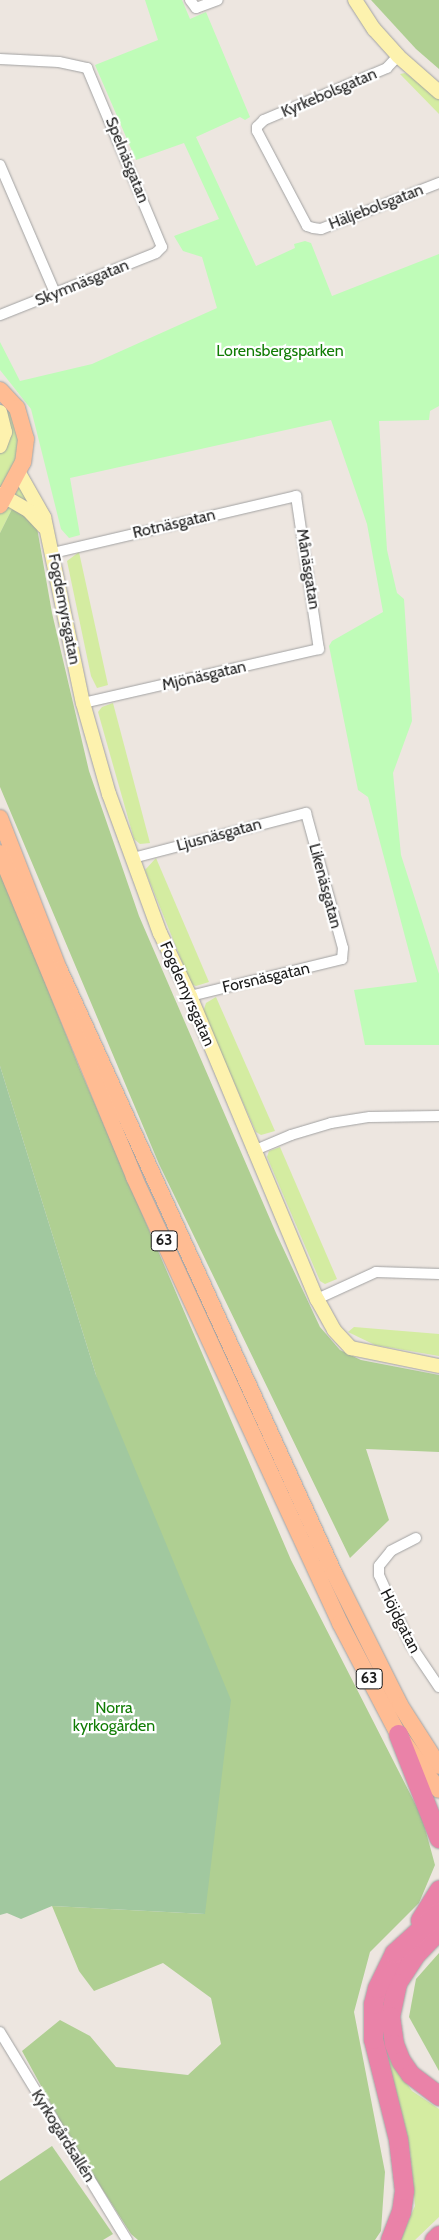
<!DOCTYPE html>
<meta charset="utf-8">
<style>
body{margin:0}
#map{position:relative;width:439px;height:2240px;overflow:hidden;background:#ede6e0;font-family:Cabin,sans-serif}
div>[style]{position:absolute}
.grass>*{inset:0;background:#d4eca1}
.forest>*{inset:0;background:#afcf92}
.cemetery>*{inset:0;background:#a1c89f}
.park>*{inset:0;background:#bffcb8}
.roads{filter:drop-shadow(0 0 1px #a2a2a2) drop-shadow(0 0 1px #a2a2a2)}
.street>*{height:10px;margin:-5px;padding:0 5px;transform-origin:5px;border-radius:5px;background:#fff}
.secondary>*{height:14px;margin:-7px;padding:0 7px;transform-origin:7px;border-radius:7px;background:#fdf2ae}
.primary>*{height:16px;margin:-8px;padding:0 8px;transform-origin:8px;border-radius:8px;background:#ffbc93}
.highway>*{height:19px;margin:-9.5px;padding:0 9.5px;transform-origin:9.5px;border-radius:9.5px;background:#ea82a8}
span{translate:-50% -50%;white-space:nowrap;text-align:center;line-height:1.15;-webkit-text-stroke:4.5px #fff;paint-order:stroke}
.shield-label span{padding:1px 4px;background:#fff;border:1px solid;border-radius:4px;-webkit-text-stroke-width:0}
.shield-label{font-size:15px;color:#1b1b1b;font-weight:700}
.street-label{font-size:16px;color:#1b1b1b}
.park-label{font-size:16px;color:#117d05}
</style>
<div id="map">
<div class="grass">
<i style="clip-path:polygon(405px 73px,439px 98px,439px 114px,400px 74px)"></i>
<i style="clip-path:polygon(0 405px,10px 412px,19px 438px,36px 522px,12px 509px,0 533px)"></i>
<i style="clip-path:polygon(79px 552px,108px 685px,97px 688px,91px 676px,67px 561px)"></i>
<i style="clip-path:polygon(113px 703px,150px 843px,140px 844px,134px 839px,98px 712px,102px 707px)"></i>
<i style="clip-path:polygon(156px 858px,209px 982px,196px 986px,191px 984px,145px 870px)"></i>
<i style="clip-path:polygon(216px 997px,275px 1131px,261px 1135px,256px 1132px,203px 1012px,206px 1003px)"></i>
<i style="clip-path:polygon(280px 1147px,337px 1279px,325px 1284px,320px 1281px,267px 1157px,269px 1151px)"></i>
<i style="clip-path:polygon(354px 1327px,439px 1334px,439px 1356px,375px 1345px,348px 1332px)"></i>
<i style="clip-path:polygon(386px 2054px,412px 2091px,439px 2109px,439px 2217px,415px 2240px,400px 2240px,415px 2206px,410px 2151px)"></i>
</div>
<div class="forest">
<i style="clip-path:polygon(371px 0,439px 0,439px 69px,416px 49px)"></i>
<i style="clip-path:polygon(12px 509px,36px 522px,52px 613px,89px 771px,139px 916px,276px 1233px,320px 1327px,340px 1350px,361px 1360px,439px 1375px,439px 1452px,366px 1449px,389px 1520px,350px 1558px,159px 1164px,0 787px,0 533px)"></i>
<i style="clip-path:polygon(0 870px,79px 1067px,291px 1560px,422px 1817px,435px 1865px,419px 1903px,370px 1952px,354px 2012px,385px 2172px,381px 2231px,375px 2240px,138px 2240px,131px 2234px,69px 2137px,22px 2051px,60px 2020px,90px 2036px,116px 2067px,188px 2075px,221px 2044px,211px 1998px,163px 1963px,94px 1991px,79px 1971px,52px 1906px,205px 1914px,96px 1375px,0 1066px)"></i>
<i style="clip-path:polygon(439px 1953px,439px 2071px,409px 2017px,416px 1979px)"></i>
<i style="clip-path:polygon(52px 2146px,113px 2234px,103px 2240px,0 2240px,0 2181px)"></i>
</div>
<div class="cemetery">
<i style="clip-path:polygon(0 1066px,96px 1375px,231px 1700px,205px 1914px,52px 1906px,21px 1919px,7px 1913px,0 1915px)"></i>
</div>
<div class="park">
<i style="clip-path:polygon(145px 0,182px 0,190px 19px,206px 12px,250px 117px,245px 120px,240px 117px,196px 137px,256px 266px,295px 248px,294px 244px,305px 241px,311px 243px,332px 296px,439px 254px,439px 406px,430px 411px,429px 420px,379px 421px,387px 550px,397px 593px,404px 599px,412px 721px,393px 773px,401px 855px,439px 974px,439px 1045px,365px 1045px,354px 990px,417px 982px,368px 797px,358px 790px,329px 646px,332px 641px,383px 612px,367px 524px,331px 420px,70px 478px,80px 535px,69px 538px,61px 529px,31px 409px,0 370px,0 342px,20px 381px,92px 364px,217px 308px,202px 257px,183px 251px,174px 236px,219px 219px,184px 143px,136px 160px,95px 65px,158px 40px)"></i>
</div>
<div class="roads">
<div class="street">
<i style="left:190px;top:0;width:10px;rotate:53deg"></i>
<i style="left:196px;top:8px;width:23px;rotate:-20deg"></i>
<i style="left:398px;top:56px;width:16px;rotate:133deg"></i>
<i style="left:387px;top:68px;width:134px;rotate:157.1deg"></i>
<i style="left:264px;top:120px;width:10px;rotate:135deg"></i>
<i style="left:257px;top:127px;width:4px;rotate:90deg"></i>
<i style="left:257px;top:131px;width:107px;rotate:62.2deg"></i>
<i style="left:307px;top:226px;width:6px;rotate:18deg"></i>
<i style="left:313px;top:228px;width:8px;rotate:7deg"></i>
<i style="left:321px;top:229px;width:127px;rotate:-21.3deg"></i>
<i style="left:0;top:59px;width:59px;rotate:2.9deg"></i>
<i style="left:59px;top:62px;width:29px;rotate:12deg"></i>
<i style="left:87px;top:68px;width:194px;rotate:67.3deg"></i>
<i style="left:162px;top:247px;width:8px;rotate:135deg"></i>
<i style="left:156px;top:253px;width:168px;rotate:158.3deg"></i>
<i style="left:0;top:165px;width:139px;rotate:66.7deg"></i>
<i style="left:53px;top:553px;width:250px;rotate:-13.2deg"></i>
<i style="left:296px;top:496px;width:155px;rotate:81.5deg"></i>
<i style="left:319px;top:649px;width:242px;rotate:167.1deg"></i>
<i style="left:133px;top:858px;width:179px;rotate:-14.6deg"></i>
<i style="left:306px;top:813px;width:140px;rotate:74.7deg"></i>
<i style="left:343px;top:948px;width:11px;rotate:95deg"></i>
<i style="left:342px;top:959px;width:156px;rotate:166.3deg"></i>
<i style="left:253px;top:1151px;width:41px;rotate:-22.8deg"></i>
<i style="left:291px;top:1135px;width:42px;rotate:-16.7deg"></i>
<i style="left:331px;top:1123px;width:39px;rotate:-9deg"></i>
<i style="left:370px;top:1117px;width:69px;rotate:-0.8deg"></i>
<i style="left:317px;top:1299px;width:65px;rotate:-24.6deg"></i>
<i style="left:376px;top:1272px;width:63px;rotate:1.8deg"></i>
<i style="left:416px;top:1538px;width:28px;rotate:153deg"></i>
<i style="left:391px;top:1551px;width:19px;rotate:129deg"></i>
<i style="left:379px;top:1566px;width:9px;rotate:90deg"></i>
<i style="left:379px;top:1575px;width:76px;rotate:65.8deg"></i>
<i style="left:410px;top:1644px;width:52px;rotate:56deg"></i>
<i style="left:0;top:2032px;width:244px;rotate:58.6deg"></i>
</div>
<div class="secondary">
<i style="left:355px;top:0;width:35px;rotate:57deg"></i>
<i style="left:374px;top:29px;width:36px;rotate:48deg"></i>
<i style="left:398px;top:56px;width:55px;rotate:41.3deg"></i>
<i style="left:0;top:412px;width:21px;rotate:76deg"></i>
<i style="left:5px;top:432px;width:15px;rotate:110deg"></i>
<i style="left:19px;top:473px;width:51px;rotate:60.4deg"></i>
<i style="left:44px;top:517px;width:190px;rotate:78.2deg"></i>
<i style="left:83px;top:703px;width:95px;rotate:74.1deg"></i>
<i style="left:109px;top:794px;width:148px;rotate:69.9deg"></i>
<i style="left:160px;top:933px;width:70px;rotate:64.5deg"></i>
<i style="left:190px;top:996px;width:329px;rotate:67.3deg"></i>
<i style="left:317px;top:1299px;width:35px;rotate:61deg"></i>
<i style="left:334px;top:1330px;width:25px;rotate:47deg"></i>
<i style="left:351px;top:1348px;width:90px;rotate:11.6deg"></i>
<i style="left:0;top:494px;width:34px;rotate:30deg"></i>
<i style="left:29px;top:511px;width:22px;rotate:47deg"></i>
</div>
<div class="primary">
<i style="left:0;top:390px;width:25px;rotate:47deg"></i>
<i style="left:17px;top:408px;width:32px;rotate:74deg"></i>
<i style="left:26px;top:439px;width:23px;rotate:97deg"></i>
<i style="left:23px;top:462px;width:49px;rotate:118.1deg"></i>
<i style="left:0;top:818px;width:162px;rotate:68.7deg"></i>
<i style="left:59px;top:969px;width:664px;rotate:65.52deg"></i>
<i style="left:334px;top:1573px;width:148px;rotate:63.4deg"></i>
<i style="left:400px;top:1705px;width:72px;rotate:57.4deg"></i>
<i style="left:0;top:853px;width:351px;rotate:67.5deg"></i>
<i style="left:134px;top:1177px;width:491px;rotate:65.2deg"></i>
<i style="left:340px;top:1623px;width:125px;rotate:62.4deg"></i>
<i style="left:398px;top:1734px;width:69px;rotate:53.8deg"></i>
</div>
<div class="highway">
<i style="left:398px;top:1734px;width:112px;rotate:68.5deg"></i>
<i style="left:420px;top:1920px;width:36px;rotate:-58deg"></i>
<i style="left:439px;top:1930px;width:35px;rotate:134deg"></i>
<i style="left:415px;top:1955px;width:33px;rotate:123deg"></i>
<i style="left:397px;top:1983px;width:34px;rotate:102deg"></i>
<i style="left:390px;top:2016px;width:28px;rotate:82deg"></i>
<i style="left:394px;top:2044px;width:18px;rotate:68deg"></i>
<i style="left:401px;top:2061px;width:16px;rotate:55deg"></i>
<i style="left:410px;top:2074px;width:36px;rotate:37deg"></i>
<i style="left:390px;top:2240px;width:30px;rotate:-69deg"></i>
<i style="left:401px;top:2212px;width:22px;rotate:-82deg"></i>
<i style="left:404px;top:2190px;width:51px;rotate:-96.7deg"></i>
<i style="left:398px;top:2139px;width:103px;rotate:-104deg"></i>
<i style="left:373px;top:2039px;width:35px;rotate:-90deg"></i>
<i style="left:373px;top:2004px;width:16px;rotate:-76deg"></i>
<i style="left:377px;top:1988px;width:39px;rotate:-64deg"></i>
<i style="left:394px;top:1953px;width:61px;rotate:-42.3deg"></i>
<i style="left:434px;top:2240px;width:7px;rotate:-45deg"></i>
</div>
</div>
<div class="shield-label">
<span style="left:164px;top:1241px">63</span>
<span style="left:369px;top:1679px">63</span>
</div>
<div class="street-label">
<span style="left:329px;top:93px;rotate:-23deg">Kyrkebolsgatan</span>
<span style="left:127px;top:160px;rotate:68deg">Spelnäsgatan</span>
<span style="left:376px;top:207px;rotate:-21deg">Häljebolsgatan</span>
<span style="left:82px;top:283px;rotate:-22deg">Skymnäsgatan</span>
<span style="left:174px;top:524px;rotate:-13deg">Rotnäsgatan</span>
<span style="left:308px;top:569px;rotate:81deg">Månäsgatan</span>
<span style="left:64px;top:609px;rotate:79deg">Fogdemyrsgatan</span>
<span style="left:204px;top:676px;rotate:-13deg">Mjönäsgatan</span>
<span style="left:219px;top:835px;rotate:-15deg">Ljusnäsgatan</span>
<span style="left:325px;top:886px;rotate:75deg">Likenäsgatan</span>
<span style="left:266px;top:978px;rotate:-13deg">Forsnäsgatan</span>
<span style="left:187px;top:994px;rotate:66deg">Fogdemyrsgatan</span>
<span style="left:400px;top:1621px;rotate:63deg">Höjdgatan</span>
<span style="left:63px;top:2136px;rotate:58deg">Kyrkogårdsallén</span>
</div>
<div class="park-label">
<span style="left:280px;top:351px">Lorensbergsparken</span>
<span style="left:114px;top:1717px">Norra<br>kyrkogården</span>
</div>
</div>
